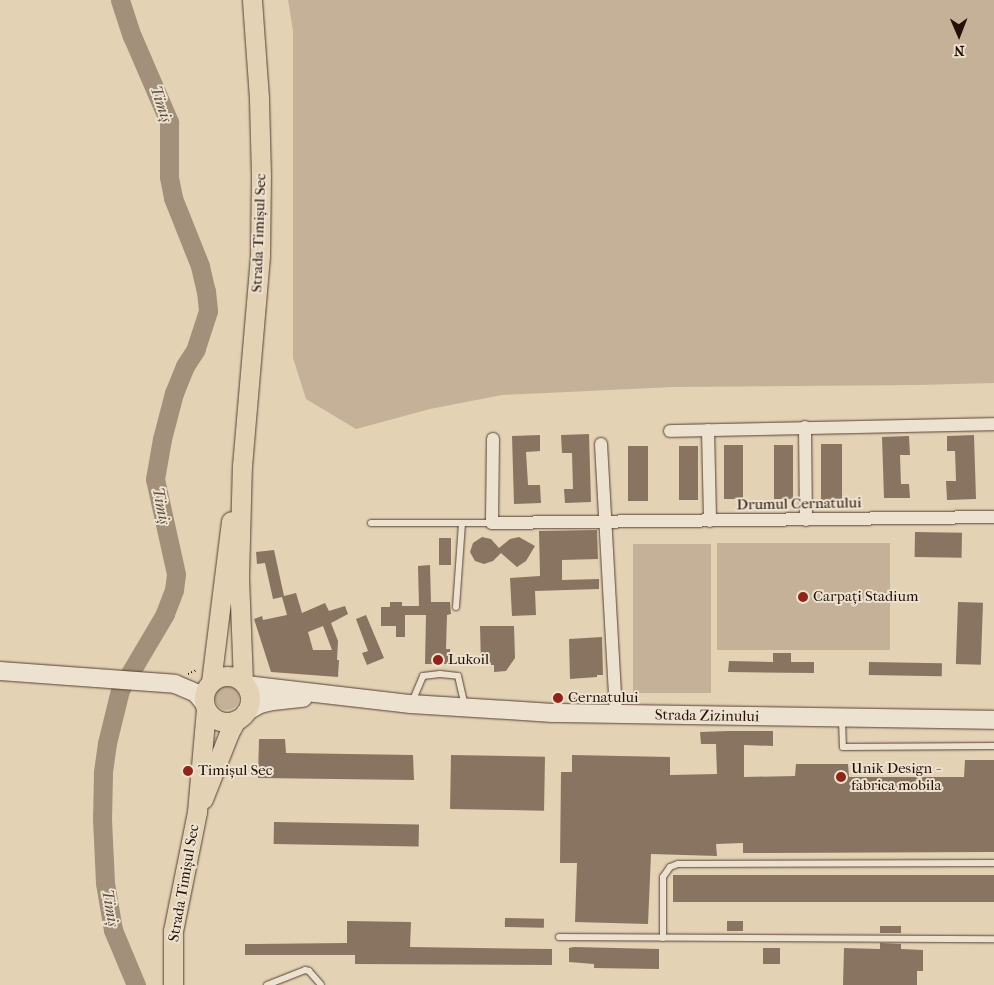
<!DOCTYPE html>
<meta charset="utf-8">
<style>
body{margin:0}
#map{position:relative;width:994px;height:985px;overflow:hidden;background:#e4d2b5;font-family:"IM FELL French Canon",serif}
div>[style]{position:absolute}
.green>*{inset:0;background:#c4b197;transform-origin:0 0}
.round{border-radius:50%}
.river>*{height:19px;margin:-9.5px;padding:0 9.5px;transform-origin:9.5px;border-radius:9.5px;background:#a3907a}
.building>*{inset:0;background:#887461;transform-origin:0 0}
.path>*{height:2px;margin-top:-1px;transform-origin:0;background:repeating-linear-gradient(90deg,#250f07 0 1px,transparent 0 3.5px)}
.roads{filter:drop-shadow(0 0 1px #554032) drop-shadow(0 0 1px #554032)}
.service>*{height:6px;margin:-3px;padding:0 3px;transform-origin:3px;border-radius:3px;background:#ede2cf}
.minor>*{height:12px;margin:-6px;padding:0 6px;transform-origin:6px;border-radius:6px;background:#ede2cf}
.secondary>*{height:18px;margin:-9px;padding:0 9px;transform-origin:9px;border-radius:9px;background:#ede2cf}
.primary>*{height:19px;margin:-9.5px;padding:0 9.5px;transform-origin:9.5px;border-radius:9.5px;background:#e4d2b5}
.primary>.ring{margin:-9.5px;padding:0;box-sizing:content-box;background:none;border:19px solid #e4d2b5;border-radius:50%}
.dots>*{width:14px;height:14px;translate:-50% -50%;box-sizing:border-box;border:2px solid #ede2cf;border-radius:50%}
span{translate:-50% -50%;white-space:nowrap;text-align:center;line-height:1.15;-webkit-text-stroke:4px #ede2cf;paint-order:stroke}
.street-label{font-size:15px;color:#250f07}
.poi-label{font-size:15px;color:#250f07}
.left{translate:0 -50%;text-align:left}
.water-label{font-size:16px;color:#5e493b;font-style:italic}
.north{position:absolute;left:934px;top:10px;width:50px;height:50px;-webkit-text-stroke:4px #ede2cf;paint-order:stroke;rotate:179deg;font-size:14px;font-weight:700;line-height:20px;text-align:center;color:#250f07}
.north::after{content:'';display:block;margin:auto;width:18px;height:22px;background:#250f07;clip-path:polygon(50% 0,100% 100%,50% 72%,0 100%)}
</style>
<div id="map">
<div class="green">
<i style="clip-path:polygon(288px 0,994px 0,994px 383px,918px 385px,674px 387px,502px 395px,430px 409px,356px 429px,306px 399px,293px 358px,293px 31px)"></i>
<i style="left:717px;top:543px;width:173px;height:107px"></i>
<i style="left:633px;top:544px;width:78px;height:149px"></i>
<i class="round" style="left:215px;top:686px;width:24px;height:24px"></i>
</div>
<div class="river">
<i style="left:120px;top:0;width:38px;rotate:72deg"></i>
<i style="left:132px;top:36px;width:94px;rotate:66.7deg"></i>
<i style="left:169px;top:122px;width:55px;rotate:90deg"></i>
<i style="left:169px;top:177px;width:21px;rotate:79deg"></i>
<i style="left:173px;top:198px;width:73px;rotate:68.3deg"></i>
<i style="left:200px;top:266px;width:26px;rotate:77deg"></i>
<i style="left:206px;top:291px;width:20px;rotate:84deg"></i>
<i style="left:208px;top:311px;width:40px;rotate:108deg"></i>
<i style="left:196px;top:349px;width:20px;rotate:123deg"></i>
<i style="left:185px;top:366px;width:29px;rotate:112deg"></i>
<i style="left:174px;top:393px;width:48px;rotate:104.6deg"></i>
<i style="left:162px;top:439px;width:41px;rotate:99.9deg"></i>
<i style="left:155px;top:479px;width:97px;rotate:77.5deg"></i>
<i style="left:176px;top:574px;width:16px;rotate:97deg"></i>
<i style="left:174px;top:590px;width:26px;rotate:111deg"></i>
<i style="left:165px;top:614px;width:88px;rotate:120.6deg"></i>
<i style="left:120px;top:690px;width:55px;rotate:103.8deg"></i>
<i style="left:107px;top:743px;width:30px;rotate:98deg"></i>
<i style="left:103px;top:773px;width:46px;rotate:91.2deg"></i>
<i style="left:102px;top:819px;width:64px;rotate:87.3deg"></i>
<i style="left:105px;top:883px;width:48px;rotate:80.3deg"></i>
<i style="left:113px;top:930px;width:60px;rotate:67.3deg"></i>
</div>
<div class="building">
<i style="clip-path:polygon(589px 434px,591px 502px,565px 503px,564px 489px,573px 489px,572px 453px,562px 453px,561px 435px)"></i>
<i style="clip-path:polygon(540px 435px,540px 451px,526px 452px,528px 485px,540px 485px,541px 503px,514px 504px,512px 436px)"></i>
<i style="clip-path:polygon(974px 435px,976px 499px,947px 500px,946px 481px,956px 481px,955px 451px,947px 451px,947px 436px)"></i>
<i style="clip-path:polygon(909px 436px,910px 455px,900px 455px,901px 484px,909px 484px,910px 498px,884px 498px,882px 437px)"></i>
<i style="left:821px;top:444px;width:21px;height:56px"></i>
<i style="left:724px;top:445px;width:19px;height:54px"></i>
<i style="left:774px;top:445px;width:19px;height:54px"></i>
<i style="left:628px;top:446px;width:20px;height:55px"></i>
<i style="left:679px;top:446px;width:19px;height:54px"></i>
<i style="clip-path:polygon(597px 530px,598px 559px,562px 560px,562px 580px,599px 579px,599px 589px,535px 591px,536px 615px,512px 616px,510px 578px,540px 576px,539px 531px)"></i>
<i style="left:915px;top:532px;width:47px;height:25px;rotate:1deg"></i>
<i style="clip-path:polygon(482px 537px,491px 539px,499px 548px,510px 539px,519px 537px,535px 546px,526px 561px,517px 567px,501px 553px,493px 561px,484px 564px,475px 561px,470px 552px,473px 543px)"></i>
<i style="left:439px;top:538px;width:12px;height:27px"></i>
<i style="clip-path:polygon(evenodd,274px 550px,284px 596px,296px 593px,302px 613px,325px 603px,329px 611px,345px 606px,348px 614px,331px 623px,338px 641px,337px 660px,339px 660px,338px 677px,271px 672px,254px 619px,262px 616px,263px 620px,287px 615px,282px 597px,273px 599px,265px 563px,257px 564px,256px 552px,274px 550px,323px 626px,332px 650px,313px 650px,308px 632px,323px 626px)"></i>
<i style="clip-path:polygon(430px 565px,431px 602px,450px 602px,451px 614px,447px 615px,446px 649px,450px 649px,450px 664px,425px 664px,426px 615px,405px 615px,405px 637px,396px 637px,396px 626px,381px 626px,381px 607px,390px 607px,390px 602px,402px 602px,402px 606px,419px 606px,418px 566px)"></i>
<i style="left:958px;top:602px;width:25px;height:62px;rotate:2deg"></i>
<i style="clip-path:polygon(366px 615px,384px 658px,367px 665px,362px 653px,368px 651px,356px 619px)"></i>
<i style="clip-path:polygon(480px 626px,514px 626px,515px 658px,506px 671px,494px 672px,494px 665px,481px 665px)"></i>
<i style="clip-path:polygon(602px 637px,603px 675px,597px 675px,597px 677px,570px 679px,569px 639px)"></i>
<i style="clip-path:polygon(773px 653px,791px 653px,791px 662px,814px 662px,814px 673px,728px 672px,729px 661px,773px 662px)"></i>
<i style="left:869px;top:662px;width:73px;height:13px;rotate:1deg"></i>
<i style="clip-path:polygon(729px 731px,773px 731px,773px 746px,744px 745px,744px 777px,795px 776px,796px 764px,848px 764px,849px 777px,964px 777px,965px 760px,994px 760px,994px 852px,743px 853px,743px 843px,716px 844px,717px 856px,651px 854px,648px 924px,575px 922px,577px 863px,560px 863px,561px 772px,572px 772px,572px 755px,670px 757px,670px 775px,717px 774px,716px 744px,701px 744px,700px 732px)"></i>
<i style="clip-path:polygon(259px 739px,285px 739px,286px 753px,413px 755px,414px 780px,258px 778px)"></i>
<i style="left:451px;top:755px;width:94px;height:54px;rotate:1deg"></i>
<i style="left:274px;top:822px;width:145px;height:22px;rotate:1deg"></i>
<i style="left:673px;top:875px;width:321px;height:27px"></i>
<i style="left:505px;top:918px;width:39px;height:9px;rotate:1deg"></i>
<i style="clip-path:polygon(347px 921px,411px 922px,410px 947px,552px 949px,552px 965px,355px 964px,355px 955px,245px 955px,245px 944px,347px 943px)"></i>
<i style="left:727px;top:921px;width:16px;height:10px"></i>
<i style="left:880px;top:926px;width:21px;height:7px"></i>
<i style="clip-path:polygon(880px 943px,901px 944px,901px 949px,923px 950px,923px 971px,917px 971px,917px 985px,843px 985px,844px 948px,880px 949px)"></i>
<i style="clip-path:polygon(574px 947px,659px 949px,659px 969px,594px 968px,594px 964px,569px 962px,569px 948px)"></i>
<i style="left:763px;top:948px;width:17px;height:16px"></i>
</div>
<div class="path">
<i style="left:188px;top:674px;width:10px;rotate:-24deg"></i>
<i style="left:557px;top:698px;width:48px;rotate:1.2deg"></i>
</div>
<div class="roads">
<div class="service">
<i style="left:371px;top:523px;width:91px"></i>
<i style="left:456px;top:607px;width:84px;rotate:-85.9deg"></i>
<i style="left:462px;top:523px;width:30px"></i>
<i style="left:412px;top:702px;width:28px;rotate:-67deg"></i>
<i style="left:423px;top:676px;width:17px;rotate:-7deg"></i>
<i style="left:440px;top:674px;width:18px;rotate:6deg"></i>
<i style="left:458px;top:676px;width:31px;rotate:77deg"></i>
<i style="left:842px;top:720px;width:27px;rotate:88deg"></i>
<i style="left:843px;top:747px;width:151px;rotate:-0.4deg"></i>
<i style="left:559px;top:937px;width:435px;rotate:0.3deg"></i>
<i style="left:663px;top:938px;width:61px;rotate:-90deg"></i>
<i style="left:663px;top:877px;width:12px;rotate:-55deg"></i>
<i style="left:670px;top:867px;width:9px;rotate:-21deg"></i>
<i style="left:678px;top:864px;width:316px;rotate:-0.2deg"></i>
<i style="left:267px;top:985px;width:41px;rotate:-21.5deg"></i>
<i style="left:305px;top:970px;width:4px;rotate:14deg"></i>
<i style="left:309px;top:971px;width:18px;rotate:49deg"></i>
</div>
<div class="minor">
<i style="left:805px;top:427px;width:93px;rotate:89.4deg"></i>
<i style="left:708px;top:430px;width:91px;rotate:88.7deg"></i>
<i style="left:670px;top:431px;width:324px;rotate:-1.2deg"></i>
<i style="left:493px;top:439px;width:84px;rotate:90.7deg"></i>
<i style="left:492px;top:523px;width:502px;rotate:-0.68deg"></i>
<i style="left:601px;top:444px;width:270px;rotate:86.8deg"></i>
</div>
<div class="secondary">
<i style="left:0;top:671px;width:175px;rotate:4.2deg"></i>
<i style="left:175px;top:684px;width:23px;rotate:23deg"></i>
<i style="left:196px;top:693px;width:13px;rotate:51deg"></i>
<i style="left:246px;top:685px;width:166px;rotate:6.6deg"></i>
<i style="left:411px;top:704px;width:142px;rotate:3.6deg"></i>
<i style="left:553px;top:713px;width:441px;rotate:0.9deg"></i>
<i style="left:246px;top:712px;width:16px;rotate:-30deg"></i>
<i style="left:260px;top:704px;width:13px;rotate:-13deg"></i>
<i style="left:273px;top:701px;width:30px;rotate:-6deg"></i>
</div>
<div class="primary">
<i class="ring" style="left:204px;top:676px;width:27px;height:27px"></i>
<i style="left:211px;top:682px;width:162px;rotate:-82.9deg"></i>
<i style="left:243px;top:682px;width:105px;rotate:-92.2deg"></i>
<i style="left:239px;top:577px;width:111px;rotate:-88.5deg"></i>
<i style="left:242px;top:466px;width:212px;rotate:-85.1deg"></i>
<i style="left:260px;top:255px;width:79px;rotate:-89.3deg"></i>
<i style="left:261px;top:176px;width:78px;rotate:-91.5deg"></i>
<i style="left:259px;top:98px;width:98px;rotate:-94.1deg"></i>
<i style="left:203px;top:799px;width:71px;rotate:-68.5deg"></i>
<i style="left:229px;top:733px;width:15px;rotate:-62deg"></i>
<i style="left:173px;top:985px;width:54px;rotate:-90deg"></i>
<i style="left:173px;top:931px;width:121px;rotate:-78.6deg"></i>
<i style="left:197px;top:812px;width:103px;rotate:-85deg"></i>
</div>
</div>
<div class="dots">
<i style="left:803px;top:597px;background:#8f2418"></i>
<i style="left:438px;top:660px;background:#8f2418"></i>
<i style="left:558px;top:698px;background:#8f2418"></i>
<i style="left:188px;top:771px;background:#8f2418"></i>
<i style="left:841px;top:777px;background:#8f2418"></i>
</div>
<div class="street-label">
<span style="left:259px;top:233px;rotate:-88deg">Strada Timișul Sec</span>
<span style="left:799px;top:504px;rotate:-1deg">Drumul Cernatului</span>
<span style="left:707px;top:716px;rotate:1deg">Strada Zizinului</span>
<span style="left:184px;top:883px;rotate:-80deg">Strada Timișul Sec</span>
</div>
<div class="poi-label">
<span class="left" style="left:813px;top:597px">Carpați Stadium</span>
<span class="left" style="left:448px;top:660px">Lukoil</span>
<span class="left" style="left:568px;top:698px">Cernatului</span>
<span class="left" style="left:851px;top:777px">Unik Design -<br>fabrica mobila</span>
<span class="left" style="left:198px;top:771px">Timișul Sec</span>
</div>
<div class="water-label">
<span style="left:161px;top:104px;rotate:71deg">Timiș</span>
<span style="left:161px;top:506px;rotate:78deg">Timiș</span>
<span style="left:110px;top:908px;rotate:80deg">Timiș</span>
</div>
<div class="north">N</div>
</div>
